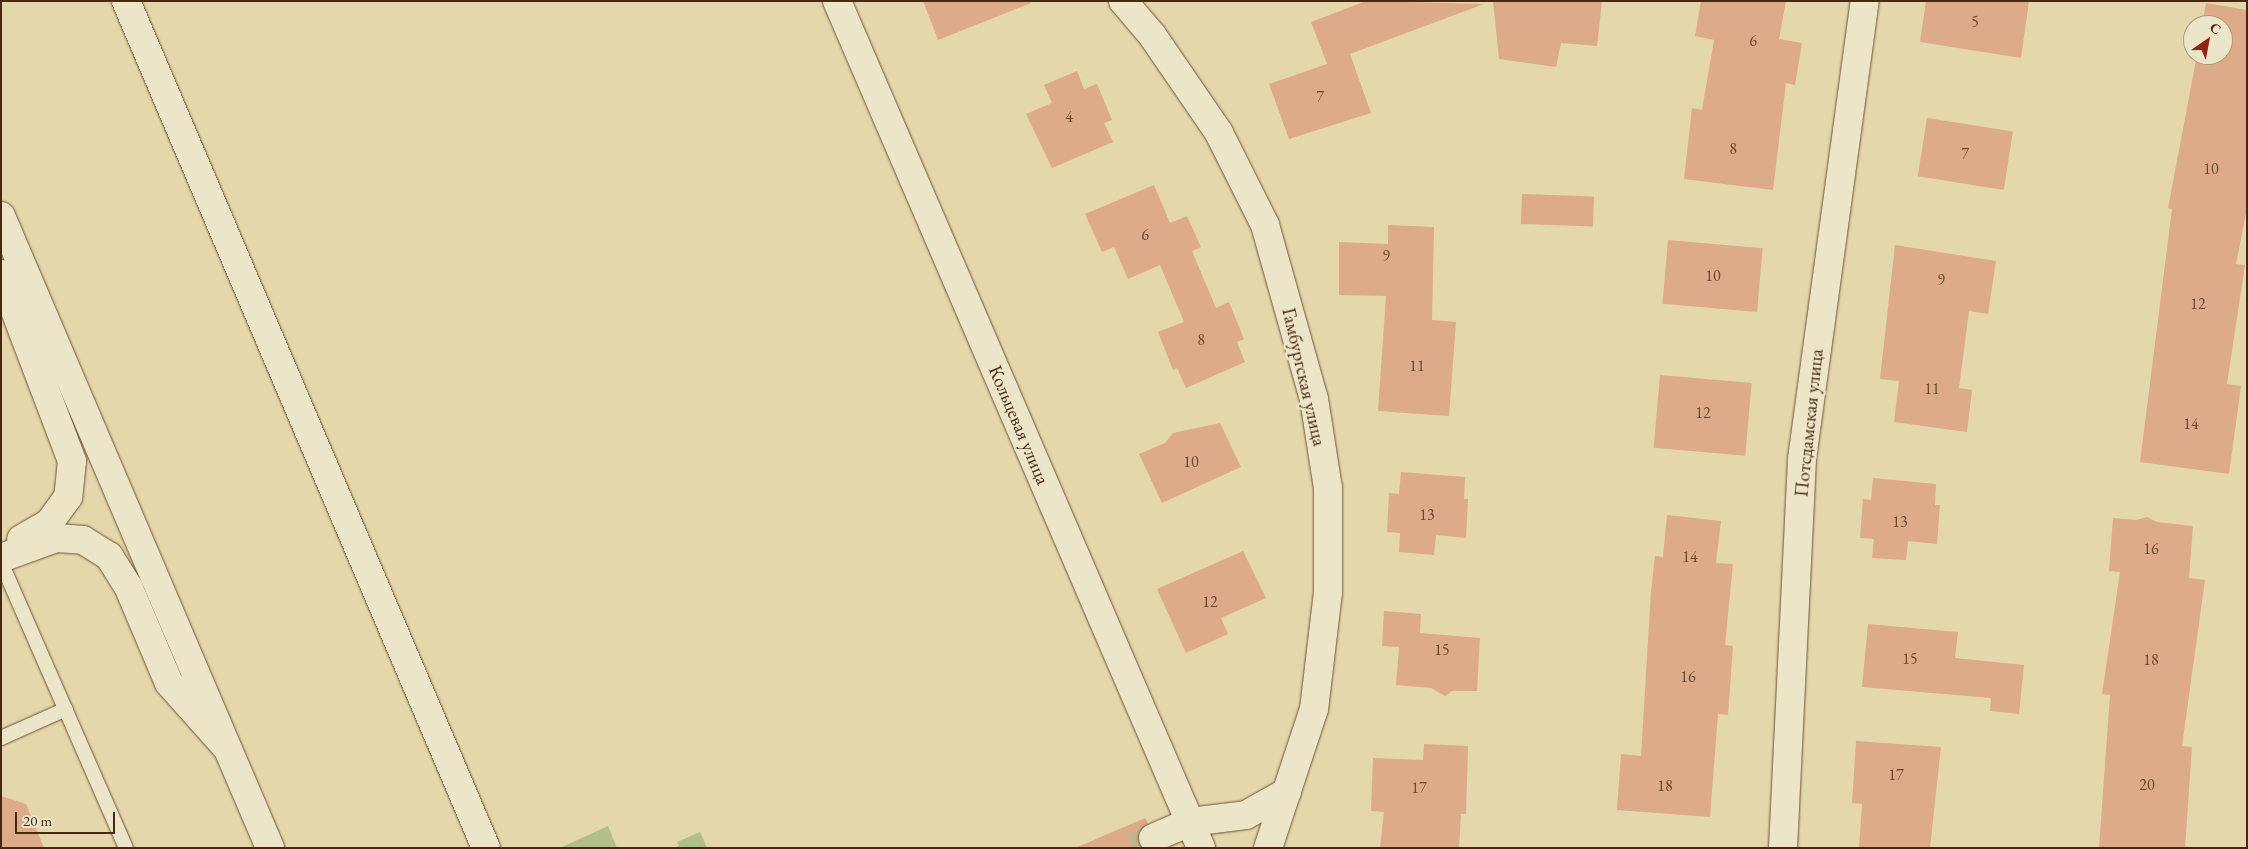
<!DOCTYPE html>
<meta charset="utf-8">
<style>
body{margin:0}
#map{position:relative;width:2248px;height:849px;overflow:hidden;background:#e4d7ab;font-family:"EB Garamond",serif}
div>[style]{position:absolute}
.green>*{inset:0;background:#b1bf8b}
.building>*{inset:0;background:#ddaa8a;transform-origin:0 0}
.minor-tunnel>*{height:28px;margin-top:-14px;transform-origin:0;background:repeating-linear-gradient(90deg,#c5b48c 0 28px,transparent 0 42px)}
.roads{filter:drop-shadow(0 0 1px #6e5437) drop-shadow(0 0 1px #6e5437)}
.service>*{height:14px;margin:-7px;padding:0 7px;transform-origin:7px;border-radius:7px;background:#ede5c8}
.minor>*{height:28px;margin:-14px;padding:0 14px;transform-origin:14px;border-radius:14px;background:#ede5c8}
.tertiary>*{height:28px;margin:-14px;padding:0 14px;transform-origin:14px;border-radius:14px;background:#ede5c8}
span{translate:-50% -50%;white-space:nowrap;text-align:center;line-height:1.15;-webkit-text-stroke:5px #ede5c8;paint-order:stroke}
.number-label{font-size:16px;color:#6c492e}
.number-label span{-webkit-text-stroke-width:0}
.street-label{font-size:19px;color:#472910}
.frame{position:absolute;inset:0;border:2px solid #472910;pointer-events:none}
.north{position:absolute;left:2183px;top:15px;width:50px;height:50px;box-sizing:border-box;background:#ede5c8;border:1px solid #ab9a7e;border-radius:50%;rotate:33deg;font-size:14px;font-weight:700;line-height:20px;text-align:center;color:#472910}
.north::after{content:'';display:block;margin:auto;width:18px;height:22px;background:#8f2418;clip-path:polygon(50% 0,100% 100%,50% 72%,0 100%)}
.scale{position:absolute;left:15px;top:812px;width:100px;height:22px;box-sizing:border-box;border:2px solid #472910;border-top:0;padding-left:6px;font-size:15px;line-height:18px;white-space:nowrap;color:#472910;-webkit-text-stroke:4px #ede5c8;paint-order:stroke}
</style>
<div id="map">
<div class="green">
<i style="clip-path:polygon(608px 826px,617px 848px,560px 848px)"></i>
<i style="clip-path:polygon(700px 832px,707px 848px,674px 848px,679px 846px,677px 842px)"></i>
</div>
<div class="building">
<i style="clip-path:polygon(923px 1px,1030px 1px,1031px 3px,938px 40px)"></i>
<i style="clip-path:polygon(1366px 1px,1484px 4px,1350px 54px,1371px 113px,1289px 139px,1269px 84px,1327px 64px,1311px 22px)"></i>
<i style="clip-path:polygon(1493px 1px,1602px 1px,1597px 46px,1561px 43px,1556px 67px,1499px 59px)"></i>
<i style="clip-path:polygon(1701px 1px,1786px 1px,1779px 39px,1802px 43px,1795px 85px,1786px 83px,1773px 190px,1684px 179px,1692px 108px,1702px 110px,1714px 40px,1695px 36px)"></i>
<i style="clip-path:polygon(1926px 1px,2029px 1px,2021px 58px,1920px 42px)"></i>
<i style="clip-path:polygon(2206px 3px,2247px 10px,2247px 208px,2236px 264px,2245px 265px,2227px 384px,2241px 386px,2229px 474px,2140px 462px,2172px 209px,2168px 208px,2197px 55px,2223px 55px,2223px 25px,2202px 25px)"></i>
<i style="clip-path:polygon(1077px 71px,1084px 89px,1097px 84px,1112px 120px,1104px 123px,1113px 142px,1052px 168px,1026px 114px,1052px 103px,1044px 85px)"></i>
<i style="left:1927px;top:118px;width:87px;height:59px;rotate:9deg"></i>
<i style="clip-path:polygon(1154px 185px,1170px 223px,1187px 216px,1201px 247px,1192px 251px,1216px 308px,1229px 302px,1244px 339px,1237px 342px,1245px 362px,1186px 388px,1177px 368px,1173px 370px,1158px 332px,1184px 322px,1160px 265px,1128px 279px,1114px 247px,1102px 252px,1085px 214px)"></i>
<i style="left:1522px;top:194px;width:72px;height:30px;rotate:2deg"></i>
<i style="clip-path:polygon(1388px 225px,1434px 227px,1432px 320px,1456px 322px,1449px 416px,1378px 411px,1386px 296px,1339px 295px,1339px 242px,1388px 244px)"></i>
<i style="left:1668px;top:240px;width:95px;height:64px;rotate:5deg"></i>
<i style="clip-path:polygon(1895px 245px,1996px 261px,1988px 314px,1969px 311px,1959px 388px,1972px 390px,1967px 432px,1894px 422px,1899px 381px,1880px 379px)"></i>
<i style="left:1660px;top:375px;width:92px;height:73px;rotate:5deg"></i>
<i style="clip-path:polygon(1220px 423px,1241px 467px,1162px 503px,1139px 454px,1165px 443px,1173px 433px)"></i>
<i style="clip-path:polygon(1401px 472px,1465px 477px,1464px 499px,1468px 499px,1466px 538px,1436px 535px,1434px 555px,1399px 552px,1400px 533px,1387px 532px,1389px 493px,1399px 494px)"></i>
<i style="clip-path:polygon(1873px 478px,1936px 484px,1935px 505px,1940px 505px,1937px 544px,1908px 541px,1906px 560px,1872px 558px,1874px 539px,1860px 538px,1863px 499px,1871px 500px)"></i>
<i style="clip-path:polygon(1667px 515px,1721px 521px,1716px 563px,1733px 564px,1725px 645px,1733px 646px,1728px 715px,1718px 714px,1710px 817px,1617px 810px,1621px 754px,1641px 756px,1651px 591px,1655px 556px,1663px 557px)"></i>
<i style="clip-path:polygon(2147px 517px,2157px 522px,2193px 526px,2189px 578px,2205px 580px,2182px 746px,2192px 747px,2185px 848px,2099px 848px,2110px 695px,2102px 694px,2120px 572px,2109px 571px,2113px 518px,2136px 520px)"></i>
<i style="clip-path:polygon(1243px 551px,1266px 598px,1221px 618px,1228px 634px,1186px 653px,1157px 589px)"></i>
<i style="clip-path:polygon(1384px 611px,1421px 614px,1420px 633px,1480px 638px,1477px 691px,1452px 691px,1445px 696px,1431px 688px,1396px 685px,1399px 647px,1382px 646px)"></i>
<i style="clip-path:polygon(1868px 624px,1958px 632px,1955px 658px,2024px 665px,2019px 714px,1990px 711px,1991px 698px,1862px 687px)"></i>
<i style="clip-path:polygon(1856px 741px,1941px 747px,1930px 848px,1859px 848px,1862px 804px,1852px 803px)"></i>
<i style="clip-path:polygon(1424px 744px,1468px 746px,1466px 814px,1461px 814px,1459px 848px,1380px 848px,1384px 812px,1371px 811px,1373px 758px,1423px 760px)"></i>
<i style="clip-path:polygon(1px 796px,26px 804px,44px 848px,1px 848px)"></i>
<i style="clip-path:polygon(1145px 818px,1148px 823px,1138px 836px,1141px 848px,1075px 848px)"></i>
</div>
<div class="minor-tunnel">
<i style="left:1132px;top:848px;width:23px;rotate:-25deg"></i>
</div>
<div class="roads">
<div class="service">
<i style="left:1px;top:562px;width:312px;rotate:66.4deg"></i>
<i style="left:1px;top:738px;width:71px;rotate:-24deg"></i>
</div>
<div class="minor">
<i style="left:126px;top:1px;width:920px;rotate:66.97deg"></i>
<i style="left:837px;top:1px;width:922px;rotate:66.74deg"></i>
<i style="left:1123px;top:1px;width:45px;rotate:49.5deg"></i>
<i style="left:1152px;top:35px;width:119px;rotate:55.6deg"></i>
<i style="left:1219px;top:133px;width:103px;rotate:63.4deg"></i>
<i style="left:1265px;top:225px;width:181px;rotate:74.3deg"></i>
<i style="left:1314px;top:399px;width:90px;rotate:81.1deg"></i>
<i style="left:1328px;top:488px;width:104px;rotate:90deg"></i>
<i style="left:1328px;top:592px;width:118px;rotate:96.8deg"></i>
<i style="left:1314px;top:709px;width:146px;rotate:108.3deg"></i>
<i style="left:1px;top:274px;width:200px;rotate:69.2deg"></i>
<i style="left:72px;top:461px;width:36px;rotate:96deg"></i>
<i style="left:68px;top:497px;width:32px;rotate:126deg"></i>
<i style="left:49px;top:523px;width:32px;rotate:150deg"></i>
<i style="left:1px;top:558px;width:59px;rotate:-20deg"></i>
<i style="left:56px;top:538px;width:27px;rotate:4deg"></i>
<i style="left:83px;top:540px;width:31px;rotate:32deg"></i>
<i style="left:109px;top:556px;width:36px;rotate:58deg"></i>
<i style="left:128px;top:586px;width:105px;rotate:67.1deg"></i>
<i style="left:169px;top:683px;width:86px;rotate:48.3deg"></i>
<i style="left:1153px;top:838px;width:40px;rotate:-23.4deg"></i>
<i style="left:1190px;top:822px;width:56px;rotate:-7.1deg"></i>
<i style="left:1246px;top:815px;width:47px;rotate:-29.3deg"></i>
<i style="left:1783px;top:848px;width:389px;rotate:-87.2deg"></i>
<i style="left:1802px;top:459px;width:462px;rotate:-82.2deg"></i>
</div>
<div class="tertiary">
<i style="left:1px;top:216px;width:687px;rotate:66.94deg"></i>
</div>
</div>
<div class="number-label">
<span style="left:1975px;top:22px">5</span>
<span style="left:1753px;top:41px">6</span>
<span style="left:1320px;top:97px">7</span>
<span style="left:1069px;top:117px">4</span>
<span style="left:1733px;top:149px">8</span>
<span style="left:1965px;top:154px">7</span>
<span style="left:2211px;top:169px">10</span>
<span style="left:1145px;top:235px">6</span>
<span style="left:1386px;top:256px">9</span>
<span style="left:1713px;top:276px">10</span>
<span style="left:1941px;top:280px">9</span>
<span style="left:2198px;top:304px">12</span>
<span style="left:1201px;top:340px">8</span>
<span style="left:1417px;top:366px">11</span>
<span style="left:1932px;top:389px">11</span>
<span style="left:1703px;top:413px">12</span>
<span style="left:2191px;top:424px">14</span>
<span style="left:1191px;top:462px">10</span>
<span style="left:1427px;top:515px">13</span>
<span style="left:1900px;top:522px">13</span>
<span style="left:2151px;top:549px">16</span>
<span style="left:1690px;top:557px">14</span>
<span style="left:1210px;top:602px">12</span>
<span style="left:1442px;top:650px">15</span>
<span style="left:1910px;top:659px">15</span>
<span style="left:2151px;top:660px">18</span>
<span style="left:1688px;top:677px">16</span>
<span style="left:1896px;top:775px">17</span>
<span style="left:2147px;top:785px">20</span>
<span style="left:1665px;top:786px">18</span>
<span style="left:1419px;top:788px">17</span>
</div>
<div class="street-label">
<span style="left:1304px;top:377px;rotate:77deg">Гамбургская улица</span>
<span style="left:1809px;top:423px;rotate:-84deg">Потсдамская улица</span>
<span style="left:1019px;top:425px;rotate:67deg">Кольцевая улица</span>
</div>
<div class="frame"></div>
<div class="north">С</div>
<div class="scale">20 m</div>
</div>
